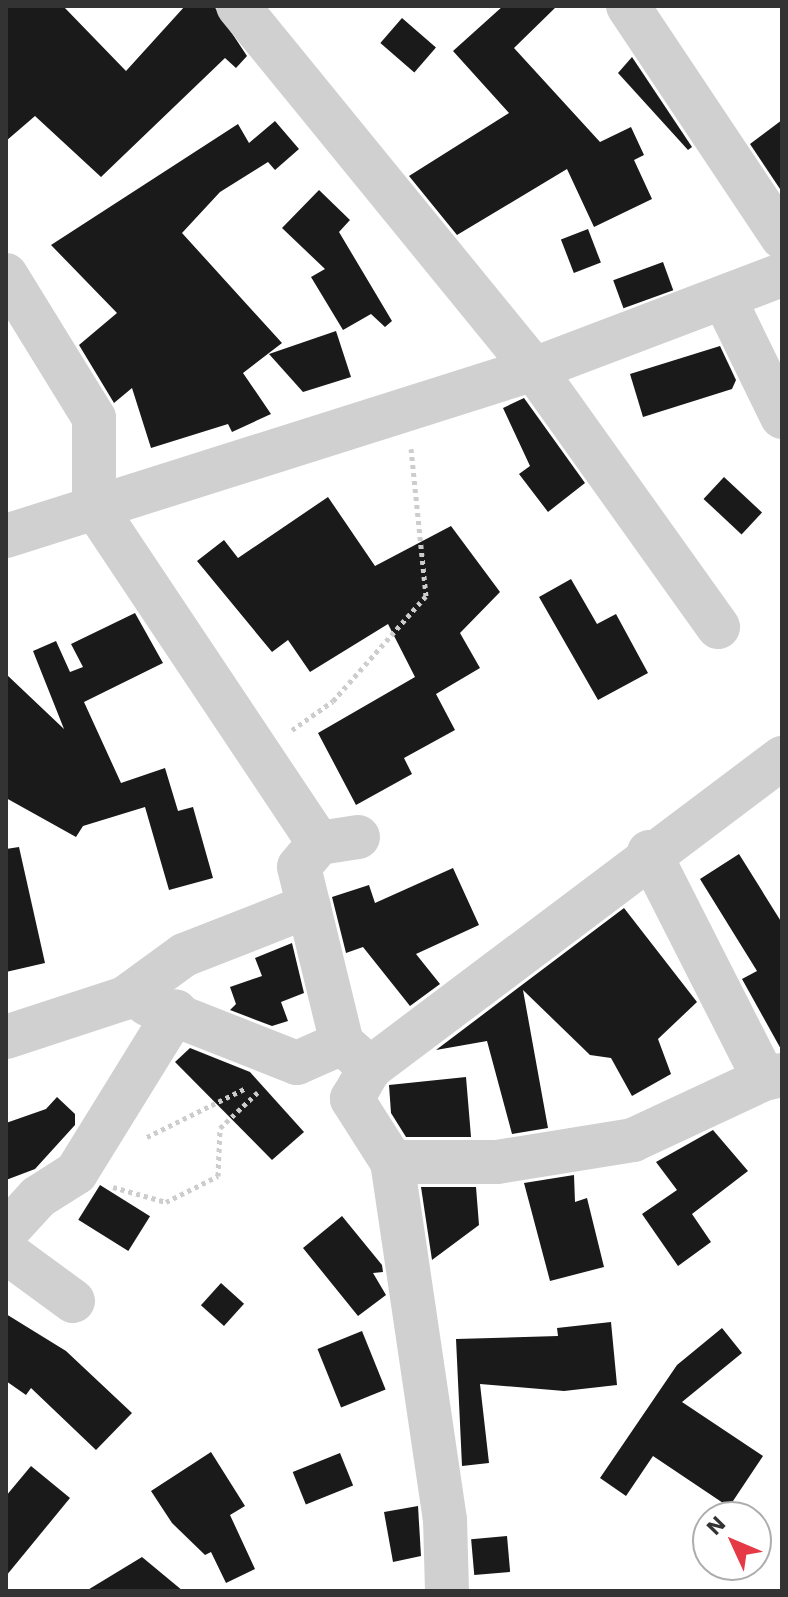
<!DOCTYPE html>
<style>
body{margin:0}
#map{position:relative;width:788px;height:1597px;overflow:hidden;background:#fff;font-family:"Work Sans",sans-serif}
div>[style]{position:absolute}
.building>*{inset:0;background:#1a1a1a;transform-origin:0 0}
.path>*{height:5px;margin-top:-2.5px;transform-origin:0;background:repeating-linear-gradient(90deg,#cdcdcd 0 4px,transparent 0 8px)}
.minor>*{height:44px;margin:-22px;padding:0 22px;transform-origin:22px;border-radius:22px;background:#d0d0d0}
span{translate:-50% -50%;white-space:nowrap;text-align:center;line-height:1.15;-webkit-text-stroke:8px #fff;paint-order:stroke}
.frame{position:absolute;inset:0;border:8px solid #333;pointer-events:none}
.north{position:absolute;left:692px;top:1501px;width:80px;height:80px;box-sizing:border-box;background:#fff;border:2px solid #adadad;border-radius:50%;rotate:314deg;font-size:22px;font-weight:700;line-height:32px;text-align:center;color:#333}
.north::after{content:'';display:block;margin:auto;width:28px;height:36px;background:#e63946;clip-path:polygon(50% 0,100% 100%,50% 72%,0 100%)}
</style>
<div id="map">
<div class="building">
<i style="clip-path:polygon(6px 6px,63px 6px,126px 71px,185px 6px,214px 6px,247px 56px,236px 68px,225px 58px,101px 177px,35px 116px,6px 141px)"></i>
<i style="clip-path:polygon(503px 6px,557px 6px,514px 48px,600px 142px,631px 127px,644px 155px,634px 160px,652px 199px,594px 227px,567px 169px,457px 235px,409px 176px,509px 113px,453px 51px)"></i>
<i style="left:402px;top:18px;width:45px;height:33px;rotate:41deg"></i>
<i style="clip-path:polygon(632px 57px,692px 147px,688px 150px,618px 73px)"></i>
<i style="clip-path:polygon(782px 120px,782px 192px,750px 144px)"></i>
<i style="clip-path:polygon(275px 121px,299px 149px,275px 170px,268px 162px,220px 192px,182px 233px,282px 343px,243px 373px,271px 414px,232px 432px,228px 424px,151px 448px,132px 388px,114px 403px,79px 345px,117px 313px,51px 245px,238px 124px,249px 143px)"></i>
<i style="clip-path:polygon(319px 190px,350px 220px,339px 232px,392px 321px,385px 327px,371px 314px,343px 330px,311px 277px,325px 269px,282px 228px)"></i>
<i style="left:588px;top:229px;width:36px;height:29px;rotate:69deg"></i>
<i style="left:663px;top:262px;width:30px;height:53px;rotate:70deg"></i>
<i style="clip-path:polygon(336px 331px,351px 377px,303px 392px,269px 354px)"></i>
<i style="clip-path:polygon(720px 346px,736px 380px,732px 389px,643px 417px,630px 374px)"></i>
<i style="clip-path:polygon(524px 398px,585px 483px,548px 512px,519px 474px,530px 466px,503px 408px)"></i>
<i style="left:724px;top:477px;width:52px;height:30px;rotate:43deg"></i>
<i style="clip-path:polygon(328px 497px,375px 566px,451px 526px,500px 592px,460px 633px,480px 668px,436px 694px,455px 730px,404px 758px,412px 774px,356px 805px,318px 733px,415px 677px,388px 624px,310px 672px,288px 640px,272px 652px,197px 561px,224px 540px,238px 558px)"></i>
<i style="clip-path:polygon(571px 579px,597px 624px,616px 614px,648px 673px,598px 700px,539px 597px)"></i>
<i style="clip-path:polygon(135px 613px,163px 663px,84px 702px,121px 783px,165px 768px,178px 811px,193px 807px,213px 878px,169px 890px,145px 807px,83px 826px,76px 837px,6px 798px,6px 674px,64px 729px,33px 651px,56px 641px,70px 672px,83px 667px,71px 644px)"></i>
<i style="clip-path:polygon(19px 847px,45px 963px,6px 972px,6px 849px)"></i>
<i style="clip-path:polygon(739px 854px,782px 923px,782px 1051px,742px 979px,757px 971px,700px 879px)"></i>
<i style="clip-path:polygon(453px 868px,479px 925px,416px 954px,440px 984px,410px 1006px,363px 947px,346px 953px,332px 897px,369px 885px,375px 903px)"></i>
<i style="clip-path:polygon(624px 908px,697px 1002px,658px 1039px,671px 1074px,632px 1096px,611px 1058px,590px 1055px,523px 990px,548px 1128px,512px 1134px,487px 1041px,436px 1050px)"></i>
<i style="clip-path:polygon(292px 943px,304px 993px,281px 1002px,288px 1021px,272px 1026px,230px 1010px,236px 1004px,230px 987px,262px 976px,255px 958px)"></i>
<i style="clip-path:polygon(190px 1048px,250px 1072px,304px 1132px,272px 1160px,175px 1062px)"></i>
<i style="clip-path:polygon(466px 1077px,471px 1137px,406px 1137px,391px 1113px,389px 1085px)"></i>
<i style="clip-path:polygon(57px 1097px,75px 1114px,75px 1125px,35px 1169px,6px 1180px,6px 1123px,46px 1109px)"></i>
<i style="clip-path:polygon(713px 1130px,748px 1171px,692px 1214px,711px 1242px,678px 1266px,642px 1214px,677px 1190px,656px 1162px)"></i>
<i style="clip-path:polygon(574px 1175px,575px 1202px,587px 1198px,604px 1267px,550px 1281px,524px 1183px)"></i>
<i style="left:100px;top:1185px;width:59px;height:41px;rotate:32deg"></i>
<i style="clip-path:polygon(421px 1187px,476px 1187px,479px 1225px,432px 1260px)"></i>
<i style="clip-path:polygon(342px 1216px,382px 1265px,383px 1272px,373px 1273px,386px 1295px,358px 1316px,303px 1248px)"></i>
<i style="left:221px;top:1283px;width:31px;height:30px;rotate:42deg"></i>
<i style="clip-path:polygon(6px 1314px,66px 1351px,132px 1413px,96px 1450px,31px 1388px,26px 1395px,6px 1381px)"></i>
<i style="clip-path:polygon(611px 1322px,617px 1385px,564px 1391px,480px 1384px,489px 1463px,462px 1466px,456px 1339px,558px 1336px,557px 1328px)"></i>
<i style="clip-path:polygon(722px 1328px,742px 1353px,682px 1402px,763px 1456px,729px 1507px,653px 1456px,626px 1496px,600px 1478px,677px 1365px)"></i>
<i style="left:362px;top:1331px;width:63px;height:48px;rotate:68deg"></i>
<i style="clip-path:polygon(211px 1452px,245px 1506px,230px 1515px,255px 1569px,226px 1583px,211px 1552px,205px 1555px,172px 1523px,151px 1491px)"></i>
<i style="left:340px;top:1453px;width:35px;height:51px;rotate:68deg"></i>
<i style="clip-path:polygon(31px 1466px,70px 1498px,6px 1576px,6px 1496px)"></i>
<i style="clip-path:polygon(418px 1506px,421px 1556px,393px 1562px,384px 1512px)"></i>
<i style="left:507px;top:1536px;width:36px;height:36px;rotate:85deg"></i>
<i style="clip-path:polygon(142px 1557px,183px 1591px,86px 1591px)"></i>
</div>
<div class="path">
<i style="left:292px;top:730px;width:50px;rotate:-35.3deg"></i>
<i style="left:333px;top:701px;width:140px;rotate:-48.5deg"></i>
<i style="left:426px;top:596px;width:148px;rotate:-95.8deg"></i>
<i style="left:147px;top:1137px;width:110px;rotate:-26.3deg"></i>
<i style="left:113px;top:1187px;width:55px;rotate:15.8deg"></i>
<i style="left:166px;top:1202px;width:58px;rotate:-26.6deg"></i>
<i style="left:218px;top:1176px;width:48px;rotate:-87.6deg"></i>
<i style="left:220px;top:1128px;width:52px;rotate:-43.5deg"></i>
</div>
<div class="minor">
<i style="left:238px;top:6px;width:468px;rotate:50.8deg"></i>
<i style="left:534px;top:369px;width:317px;rotate:54.5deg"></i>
<i style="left:628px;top:6px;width:278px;rotate:56.3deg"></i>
<i style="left:6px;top:275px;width:168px;rotate:58.4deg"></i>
<i style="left:94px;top:418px;width:88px;rotate:90deg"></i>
<i style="left:94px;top:506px;width:405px;rotate:56.3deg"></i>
<i style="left:725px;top:300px;width:130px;rotate:64deg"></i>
<i style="left:6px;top:536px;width:554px;rotate:-17.55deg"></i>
<i style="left:534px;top:369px;width:265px;rotate:-20.8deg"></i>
<i style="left:358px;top:837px;width:39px;rotate:171deg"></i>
<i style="left:319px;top:843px;width:31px;rotate:130deg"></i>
<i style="left:299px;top:867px;width:181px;rotate:76.3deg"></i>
<i style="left:342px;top:1043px;width:38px;rotate:42deg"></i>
<i style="left:649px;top:852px;width:254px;rotate:63.1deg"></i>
<i style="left:764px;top:1079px;width:18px;rotate:-13deg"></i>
<i style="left:147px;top:1004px;width:161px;rotate:21.5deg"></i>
<i style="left:297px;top:1063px;width:49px;rotate:-24deg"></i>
<i style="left:6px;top:1037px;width:125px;rotate:-18.1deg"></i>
<i style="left:125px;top:998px;width:73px;rotate:-36.1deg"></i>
<i style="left:184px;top:955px;width:134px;rotate:-21.4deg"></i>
<i style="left:392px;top:1162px;width:105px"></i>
<i style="left:497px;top:1162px;width:138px;rotate:-9.2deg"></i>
<i style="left:633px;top:1140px;width:145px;rotate:-25deg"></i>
<i style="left:6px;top:1232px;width:47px;rotate:-47.6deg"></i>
<i style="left:38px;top:1197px;width:45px;rotate:-32.3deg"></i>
<i style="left:76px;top:1173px;width:190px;rotate:-58.3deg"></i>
<i style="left:6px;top:1252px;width:83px;rotate:36.2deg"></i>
<i style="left:447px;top:1591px;width:71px;rotate:-91.6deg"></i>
<i style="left:445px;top:1520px;width:362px;rotate:-98.4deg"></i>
<i style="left:392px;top:1162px;width:75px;rotate:-122.4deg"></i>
<i style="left:352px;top:1099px;width:36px;rotate:-60deg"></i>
<i style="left:370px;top:1068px;width:516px;rotate:-36.96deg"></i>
</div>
<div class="frame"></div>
<div class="north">N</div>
</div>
